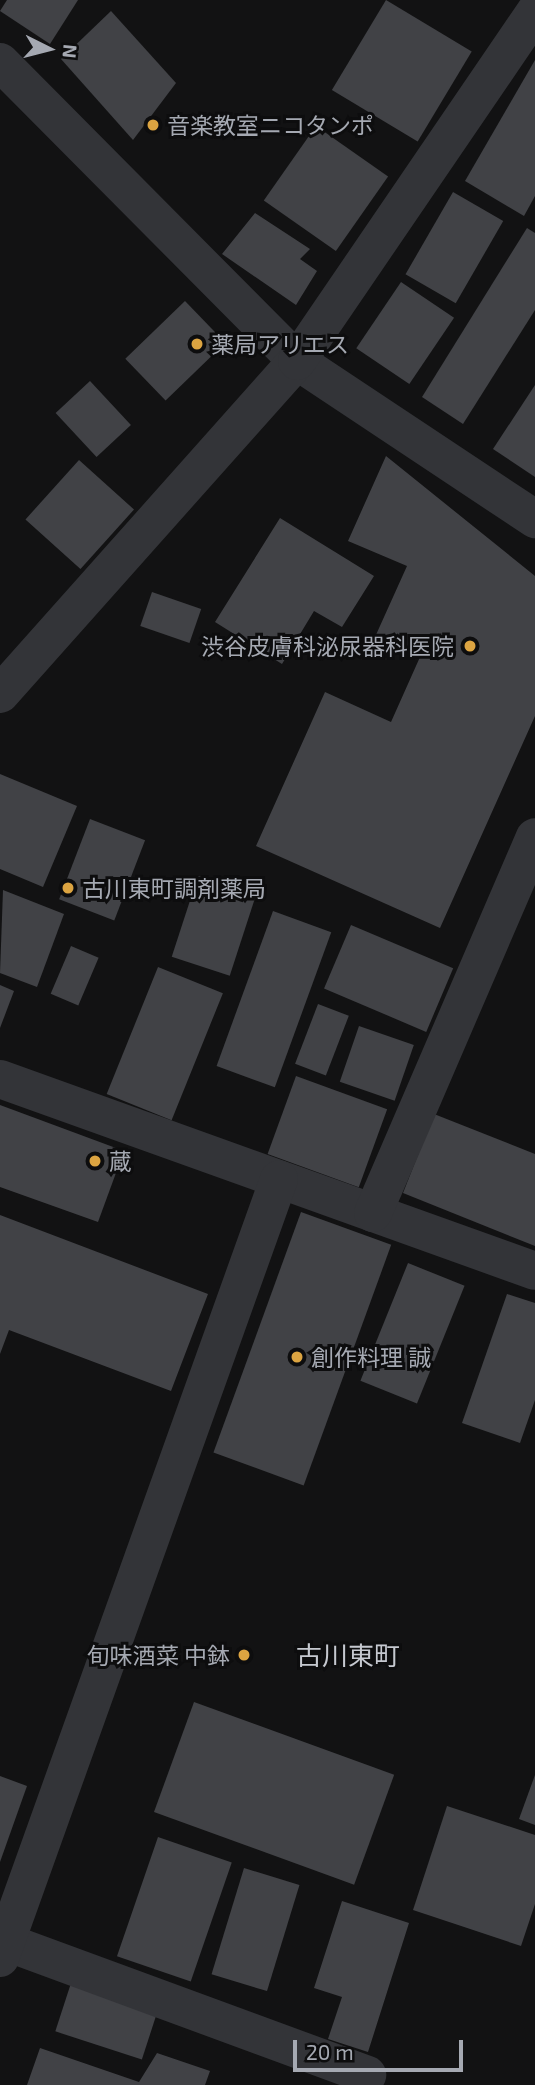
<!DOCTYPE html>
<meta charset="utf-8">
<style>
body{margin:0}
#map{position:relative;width:535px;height:2085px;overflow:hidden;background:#121213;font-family:"Exo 2","Noto Sans JP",sans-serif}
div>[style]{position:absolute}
.building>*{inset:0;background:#414246;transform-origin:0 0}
.minor>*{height:38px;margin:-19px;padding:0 19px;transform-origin:19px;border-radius:19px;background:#333438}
.dots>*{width:19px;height:19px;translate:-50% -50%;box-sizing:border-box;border:4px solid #0d0d0e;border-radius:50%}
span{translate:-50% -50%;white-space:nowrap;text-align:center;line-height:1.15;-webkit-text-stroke:6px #0d0d0e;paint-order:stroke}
.poi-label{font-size:23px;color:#a5a9b2}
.left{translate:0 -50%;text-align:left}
.right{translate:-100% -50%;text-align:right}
.quarter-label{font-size:26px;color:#c5c8cf}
.north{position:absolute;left:14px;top:14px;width:70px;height:70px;-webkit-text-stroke:5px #0d0d0e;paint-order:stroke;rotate:96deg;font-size:19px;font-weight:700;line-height:28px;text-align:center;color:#a5a9b2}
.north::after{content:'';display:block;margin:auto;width:24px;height:32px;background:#a5a9b2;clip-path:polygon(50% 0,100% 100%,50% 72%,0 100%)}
.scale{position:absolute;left:293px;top:2040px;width:170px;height:32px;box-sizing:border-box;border:4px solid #a5a9b2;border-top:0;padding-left:9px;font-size:21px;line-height:24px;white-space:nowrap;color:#a5a9b2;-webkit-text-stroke:5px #0d0d0e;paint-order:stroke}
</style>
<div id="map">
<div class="building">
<i style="clip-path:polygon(7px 0,78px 0,50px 44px,0 11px)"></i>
<i style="left:386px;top:0;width:100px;height:105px;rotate:31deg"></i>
<i style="clip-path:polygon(111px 11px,176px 83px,133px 140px,61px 59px)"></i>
<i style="clip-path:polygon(535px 60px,535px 196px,524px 216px,465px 181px)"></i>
<i style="left:316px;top:126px;width:88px;height:91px;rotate:35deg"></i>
<i style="left:453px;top:192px;width:58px;height:95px;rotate:30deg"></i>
<i style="clip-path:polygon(255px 213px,310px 249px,300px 259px,317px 271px,296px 305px,222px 254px)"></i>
<i style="clip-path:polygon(527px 228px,535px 233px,535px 310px,463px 424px,422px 397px)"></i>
<i style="left:401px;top:282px;width:64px;height:80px;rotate:34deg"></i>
<i style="left:185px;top:301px;width:58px;height:83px;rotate:46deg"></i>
<i style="left:90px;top:381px;width:60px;height:47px;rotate:47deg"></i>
<i style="clip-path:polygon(535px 385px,535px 477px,493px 449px)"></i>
<i style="clip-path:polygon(386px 456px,535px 576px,535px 716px,440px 928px,256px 846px,325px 692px,391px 722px,420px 657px,375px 637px,407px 566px,348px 541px)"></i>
<i style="left:79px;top:460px;width:74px;height:80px;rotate:42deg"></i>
<i style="clip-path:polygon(280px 518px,374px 576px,342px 627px,314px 611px,282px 664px,215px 622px)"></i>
<i style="left:152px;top:592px;width:52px;height:36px;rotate:19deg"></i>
<i style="clip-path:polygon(0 774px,77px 806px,43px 887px,0 869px)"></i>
<i style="left:90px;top:819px;width:59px;height:86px;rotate:21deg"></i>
<i style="left:198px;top:876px;width:61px;height:85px;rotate:18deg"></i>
<i style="clip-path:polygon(3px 890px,64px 914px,37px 987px,0 973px)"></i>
<i style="left:273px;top:911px;width:62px;height:165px;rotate:20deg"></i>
<i style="left:351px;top:925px;width:111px;height:69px;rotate:23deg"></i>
<i style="left:71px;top:946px;width:30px;height:52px;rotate:23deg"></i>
<i style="left:158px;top:967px;width:70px;height:137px;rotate:22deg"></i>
<i style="clip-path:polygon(0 985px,14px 991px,0 1028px)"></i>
<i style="left:318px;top:1004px;width:33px;height:64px;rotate:21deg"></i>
<i style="left:359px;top:1026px;width:58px;height:59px;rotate:19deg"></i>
<i style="left:296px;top:1076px;width:97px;height:83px;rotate:20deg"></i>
<i style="clip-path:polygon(0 1105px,124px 1151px,98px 1222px,0 1187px)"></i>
<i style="clip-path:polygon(434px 1114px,535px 1154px,535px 1246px,403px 1193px)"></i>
<i style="left:301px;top:1212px;width:96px;height:256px;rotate:20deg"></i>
<i style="clip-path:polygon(0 1215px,208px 1294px,171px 1391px,9px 1330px,0 1354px)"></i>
<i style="left:408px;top:1263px;width:61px;height:127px;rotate:22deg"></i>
<i style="clip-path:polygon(507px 1294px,535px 1303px,535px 1400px,520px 1443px,462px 1423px)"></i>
<i style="left:194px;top:1702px;width:213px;height:117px;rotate:20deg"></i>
<i style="clip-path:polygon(535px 1775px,535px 1825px,519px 1819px)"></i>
<i style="clip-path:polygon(0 1776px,27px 1786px,0 1862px)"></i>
<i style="clip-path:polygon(447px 1806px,535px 1835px,535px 1904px,521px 1946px,413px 1910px)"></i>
<i style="left:158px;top:1837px;width:78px;height:126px;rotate:19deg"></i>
<i style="left:244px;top:1868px;width:58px;height:111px;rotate:17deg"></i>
<i style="clip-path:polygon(342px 1901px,409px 1923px,368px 2052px,328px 2039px,342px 1997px,314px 1988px)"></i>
<i style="left:72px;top:1980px;width:91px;height:54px;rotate:18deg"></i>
<i style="clip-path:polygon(40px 2048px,139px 2082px,157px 2053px,210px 2071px,205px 2085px,27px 2085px)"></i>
</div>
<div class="minor">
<i style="left:0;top:62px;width:421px;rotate:45.2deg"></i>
<i style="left:297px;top:361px;width:286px;rotate:33.6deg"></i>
<i style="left:0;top:694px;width:446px;rotate:-48.3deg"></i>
<i style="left:297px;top:361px;width:422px;rotate:-55.7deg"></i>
<i style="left:0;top:1079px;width:568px;rotate:19.74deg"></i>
<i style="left:373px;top:1213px;width:409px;rotate:-66.7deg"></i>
<i style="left:6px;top:1942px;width:385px;rotate:20.2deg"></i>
<i style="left:0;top:1958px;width:827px;rotate:-70.29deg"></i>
</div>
<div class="dots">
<i style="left:153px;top:125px;background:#dca441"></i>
<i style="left:197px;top:344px;background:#dca441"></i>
<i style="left:470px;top:646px;background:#dca441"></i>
<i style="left:68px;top:888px;background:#dca441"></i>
<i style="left:95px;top:1161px;background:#dca441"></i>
<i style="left:297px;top:1357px;background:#dca441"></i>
<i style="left:244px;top:1655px;background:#dca441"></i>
</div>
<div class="poi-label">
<span class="left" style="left:167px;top:125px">音楽教室ニコタンポ</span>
<span class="left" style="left:211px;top:344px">薬局アリエス</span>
<span class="right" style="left:454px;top:646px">渋谷皮膚科泌尿器科医院</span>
<span class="left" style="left:82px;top:888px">古川東町調剤薬局</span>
<span class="left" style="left:109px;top:1161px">蔵</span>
<span class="left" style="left:311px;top:1357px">創作料理 誠</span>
<span class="right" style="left:230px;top:1655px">旬味酒菜 中鉢</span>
</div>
<div class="quarter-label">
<span style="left:348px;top:1655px">古川東町</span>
</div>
<div class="north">N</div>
<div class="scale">20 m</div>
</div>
